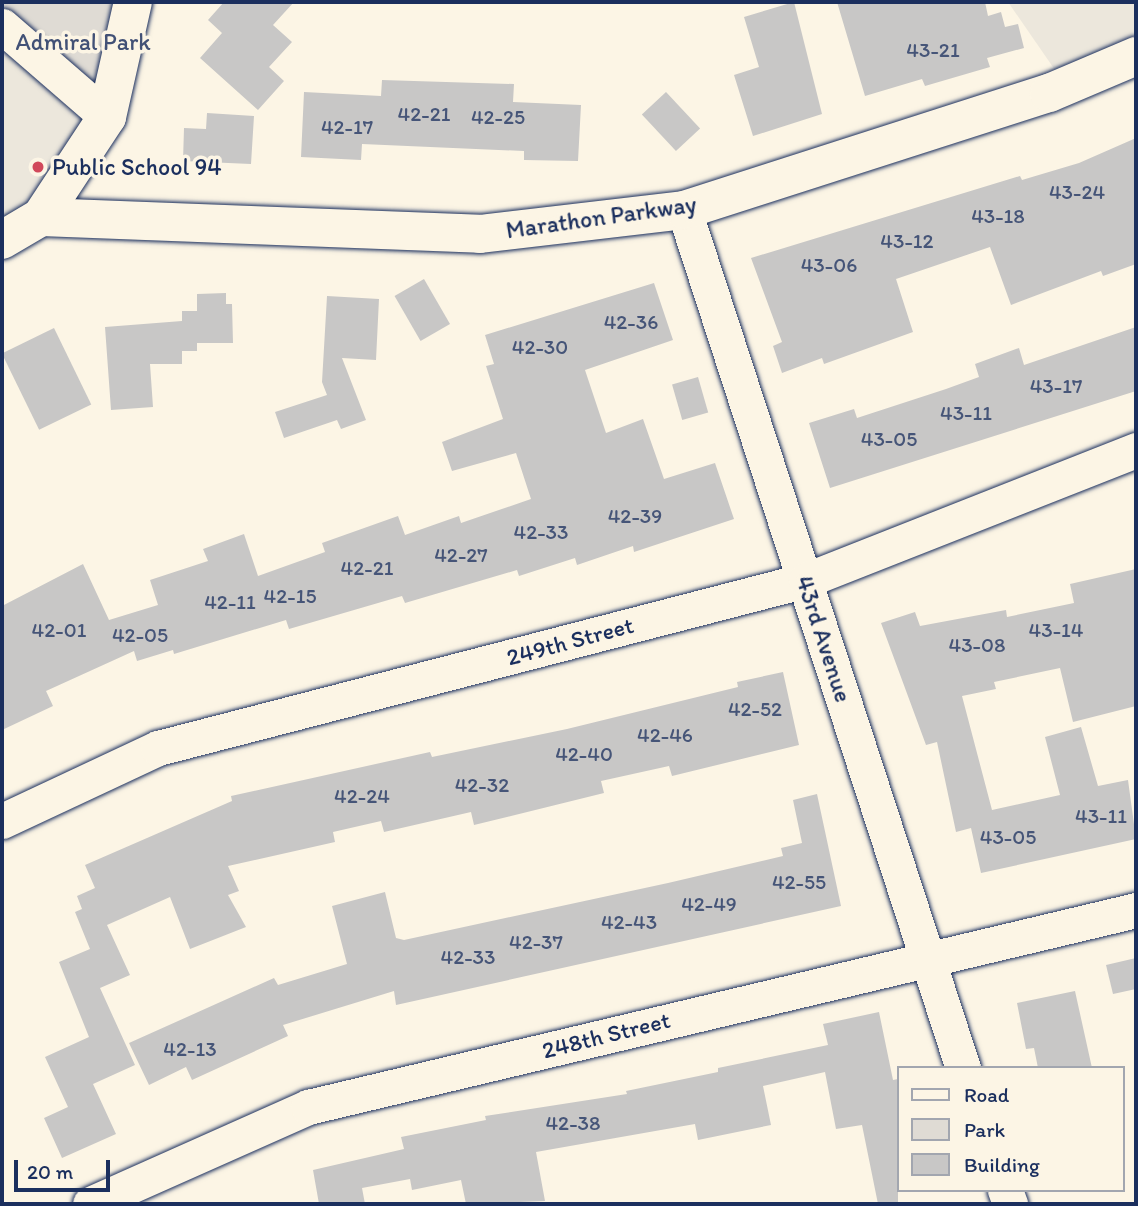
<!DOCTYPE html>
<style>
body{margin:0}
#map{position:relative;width:1138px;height:1206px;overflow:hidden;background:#fcf5e5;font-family:Itim,sans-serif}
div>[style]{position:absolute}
.built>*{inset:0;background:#ece7dc}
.green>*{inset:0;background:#dfdbd4}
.building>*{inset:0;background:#c8c7c6;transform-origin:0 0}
.roads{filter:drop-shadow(0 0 2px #1b2f5e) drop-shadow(0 0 2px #1b2f5e)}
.minor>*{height:35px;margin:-17.5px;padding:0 17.5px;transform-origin:17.5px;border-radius:17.5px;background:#fcf5e5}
.tertiary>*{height:38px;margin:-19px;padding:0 19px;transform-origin:19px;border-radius:19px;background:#fcf5e5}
.dots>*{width:19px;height:19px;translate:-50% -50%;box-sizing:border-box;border:4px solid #fcf5e5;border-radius:50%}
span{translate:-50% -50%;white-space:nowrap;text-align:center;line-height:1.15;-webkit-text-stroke:7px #fcf5e5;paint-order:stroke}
.number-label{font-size:21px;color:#465578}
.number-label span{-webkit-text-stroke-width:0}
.park-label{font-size:24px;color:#425176}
.poi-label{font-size:24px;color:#1b2f5e}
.left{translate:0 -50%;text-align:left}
.street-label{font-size:24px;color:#1b2f5e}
.frame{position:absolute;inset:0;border:4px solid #1b2f5e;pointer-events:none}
.legend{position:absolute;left:897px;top:1066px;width:228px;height:126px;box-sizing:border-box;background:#fcf5e5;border:2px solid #a2a6af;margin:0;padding:9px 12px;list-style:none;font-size:21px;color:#1b2f5e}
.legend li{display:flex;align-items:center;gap:14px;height:35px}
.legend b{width:35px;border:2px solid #a2a6af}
.scale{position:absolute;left:14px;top:1160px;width:96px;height:32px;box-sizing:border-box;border:4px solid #1b2f5e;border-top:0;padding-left:9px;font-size:21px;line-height:24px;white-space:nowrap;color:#1b2f5e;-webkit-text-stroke:5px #fcf5e5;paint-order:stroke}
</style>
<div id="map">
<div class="built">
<i style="clip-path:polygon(1008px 2px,1136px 2px,1136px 56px,1066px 86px)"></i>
<i style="clip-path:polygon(2px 26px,107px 117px,2px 240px)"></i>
</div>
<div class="green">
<i style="clip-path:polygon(2px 2px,133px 2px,107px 117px,2px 26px)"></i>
</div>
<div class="building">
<i style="clip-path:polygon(224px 2px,294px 2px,273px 25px,292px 42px,269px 67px,284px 81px,258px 110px,200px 58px,222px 33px,208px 20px)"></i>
<i style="clip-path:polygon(794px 2px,822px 114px,753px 136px,734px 75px,759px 67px,744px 17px)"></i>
<i style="clip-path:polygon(837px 2px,985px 2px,988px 16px,1001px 12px,1005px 27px,1018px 24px,1024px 48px,987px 58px,990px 67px,925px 86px,922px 79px,865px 96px)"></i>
<i style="clip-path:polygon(382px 80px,514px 84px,513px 102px,581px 105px,578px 161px,524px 160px,524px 151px,362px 144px,361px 160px,301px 157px,304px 92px,381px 96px)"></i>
<i style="left:666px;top:92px;width:50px;height:33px;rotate:47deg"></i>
<i style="clip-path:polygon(207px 113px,254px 116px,251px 164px,183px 161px,184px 128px,206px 129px)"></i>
<i style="clip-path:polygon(1136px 138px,1136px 264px,1103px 276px,1101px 271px,1011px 305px,990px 247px,896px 279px,913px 332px,824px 364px,822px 358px,782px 373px,773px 346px,782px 342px,751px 258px,1020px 176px,1022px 180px,1079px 163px)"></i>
<i style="left:424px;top:279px;width:52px;height:34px;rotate:60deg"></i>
<i style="clip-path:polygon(654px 283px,673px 340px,585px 370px,606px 433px,643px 419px,664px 479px,715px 463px,734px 519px,634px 552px,633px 546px,577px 565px,575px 558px,519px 576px,517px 570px,405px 603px,402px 596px,289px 629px,286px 620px,174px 654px,173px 650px,137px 661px,134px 651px,46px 691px,53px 706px,2px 730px,2px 606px,83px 564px,109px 620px,158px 605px,150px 580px,208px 561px,203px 549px,244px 534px,258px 576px,325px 552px,322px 543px,398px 516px,405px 535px,459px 516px,461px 523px,531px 499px,516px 453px,452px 471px,442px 442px,503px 419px,486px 366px,494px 364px,485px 335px)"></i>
<i style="clip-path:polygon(226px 293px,226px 304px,232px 304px,233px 343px,197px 343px,197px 351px,182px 351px,182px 364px,150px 364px,153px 407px,111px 410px,105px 327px,182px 321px,182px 311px,197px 311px,197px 294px)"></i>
<i style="clip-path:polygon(327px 296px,379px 299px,376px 360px,342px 358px,366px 420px,341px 429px,337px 420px,284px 438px,275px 412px,327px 395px,322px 382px)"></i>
<i style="clip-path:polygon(1136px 327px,1136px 391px,830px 488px,809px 423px,854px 409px,857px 418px,946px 389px,979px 377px,975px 364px,1019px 348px,1024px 365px)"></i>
<i style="left:54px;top:328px;width:85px;height:58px;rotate:64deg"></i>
<i style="left:698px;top:377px;width:37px;height:27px;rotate:74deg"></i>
<i style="clip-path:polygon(1136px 569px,1136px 706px,1073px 722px,1060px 668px,994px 682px,996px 689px,962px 696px,992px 810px,1060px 795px,1045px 737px,1081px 727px,1098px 786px,1128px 780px,1136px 839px,981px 873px,971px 828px,956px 832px,937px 742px,926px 745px,881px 623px,915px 612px,920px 626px,1006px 610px,1007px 617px,1074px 603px,1070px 584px)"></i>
<i style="clip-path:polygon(783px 672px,799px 745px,672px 776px,669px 766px,601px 781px,604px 793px,474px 825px,471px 812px,384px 832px,381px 821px,333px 832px,335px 842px,228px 866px,239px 891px,228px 895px,246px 927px,190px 949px,170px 897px,107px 925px,130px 975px,100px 988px,135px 1065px,93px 1084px,116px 1134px,62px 1158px,44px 1118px,68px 1107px,45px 1057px,89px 1037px,59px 962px,90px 949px,75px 912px,82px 909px,77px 896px,95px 888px,85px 865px,232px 801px,231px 796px,430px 752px,432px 757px,567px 729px,738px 687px,737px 682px)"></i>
<i style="clip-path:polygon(817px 794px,841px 906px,396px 1005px,394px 991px,283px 1025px,288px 1036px,192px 1080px,186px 1067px,149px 1085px,129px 1043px,274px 978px,278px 985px,347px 964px,332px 906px,385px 892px,396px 938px,404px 940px,668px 883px,783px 856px,781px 848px,802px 843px,793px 800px)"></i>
<i style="clip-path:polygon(1136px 958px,1136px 989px,1113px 994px,1106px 965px)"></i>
<i style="clip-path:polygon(1075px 991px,1092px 1068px,1038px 1068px,1034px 1048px,1026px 1049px,1017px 1003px)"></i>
<i style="clip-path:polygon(879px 1012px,893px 1080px,898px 1079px,898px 1204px,878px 1204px,862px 1125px,836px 1129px,825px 1072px,763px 1086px,771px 1125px,698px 1140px,695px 1124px,536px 1152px,545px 1201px,466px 1204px,461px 1180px,412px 1190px,410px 1179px,362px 1188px,365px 1204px,319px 1204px,313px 1170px,404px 1149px,401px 1137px,486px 1120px,485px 1116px,627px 1094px,626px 1091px,718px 1072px,718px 1068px,828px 1045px,823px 1024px)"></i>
</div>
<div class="roads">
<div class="minor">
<i style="left:2px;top:26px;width:139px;rotate:40.9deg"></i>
<i style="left:684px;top:210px;width:902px;rotate:71.99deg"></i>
<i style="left:2px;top:821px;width:172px;rotate:-25.1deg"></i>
<i style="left:158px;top:748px;width:669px;rotate:-14.53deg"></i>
<i style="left:806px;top:580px;width:355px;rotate:-21.5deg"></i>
<i style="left:1005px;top:1190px;width:15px;rotate:70deg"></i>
<i style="left:90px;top:1204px;width:239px;rotate:-24deg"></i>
<i style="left:308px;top:1107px;width:851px;rotate:-13.38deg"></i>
</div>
<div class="tertiary">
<i style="left:41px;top:217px;width:439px;rotate:2.2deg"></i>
<i style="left:480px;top:234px;width:205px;rotate:-6.7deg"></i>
<i style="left:684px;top:210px;width:383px;rotate:-17.8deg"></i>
<i style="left:1049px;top:93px;width:95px;rotate:-23deg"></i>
<i style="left:2px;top:240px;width:45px;rotate:-30.5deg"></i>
<i style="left:41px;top:217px;width:120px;rotate:-56.6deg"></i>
<i style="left:107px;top:117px;width:118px;rotate:-77.3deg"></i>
</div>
</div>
<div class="dots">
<i style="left:38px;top:167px;background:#d1495b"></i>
</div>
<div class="number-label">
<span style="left:933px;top:50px">43-21</span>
<span style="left:424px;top:114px">42-21</span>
<span style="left:498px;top:117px">42-25</span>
<span style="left:347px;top:127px">42-17</span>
<span style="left:1077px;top:192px">43-24</span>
<span style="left:998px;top:216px">43-18</span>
<span style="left:907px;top:241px">43-12</span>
<span style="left:829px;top:265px">43-06</span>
<span style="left:631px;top:322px">42-36</span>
<span style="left:540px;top:347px">42-30</span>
<span style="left:1056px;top:386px">43-17</span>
<span style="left:966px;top:413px">43-11</span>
<span style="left:889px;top:439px">43-05</span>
<span style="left:635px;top:516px">42-39</span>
<span style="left:541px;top:532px">42-33</span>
<span style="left:461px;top:555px">42-27</span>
<span style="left:367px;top:568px">42-21</span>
<span style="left:290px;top:596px">42-15</span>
<span style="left:230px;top:602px">42-11</span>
<span style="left:59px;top:630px">42-01</span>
<span style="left:1056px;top:630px">43-14</span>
<span style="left:140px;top:635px">42-05</span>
<span style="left:977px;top:645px">43-08</span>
<span style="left:755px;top:709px">42-52</span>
<span style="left:665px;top:735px">42-46</span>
<span style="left:584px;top:754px">42-40</span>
<span style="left:482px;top:785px">42-32</span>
<span style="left:362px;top:796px">42-24</span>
<span style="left:1101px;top:816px">43-11</span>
<span style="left:1008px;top:837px">43-05</span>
<span style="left:799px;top:882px">42-55</span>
<span style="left:709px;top:904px">42-49</span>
<span style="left:629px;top:922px">42-43</span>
<span style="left:536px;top:942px">42-37</span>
<span style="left:468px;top:957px">42-33</span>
<span style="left:190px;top:1049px">42-13</span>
<span style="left:573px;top:1123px">42-38</span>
</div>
<div class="park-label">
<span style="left:83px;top:42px">Admiral Park</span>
</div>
<div class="poi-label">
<span class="left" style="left:52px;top:167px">Public School 94</span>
</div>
<div class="street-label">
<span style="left:601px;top:217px;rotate:-8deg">Marathon Parkway</span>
<span style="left:824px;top:639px;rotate:72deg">43rd Avenue</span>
<span style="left:570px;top:641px;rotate:-15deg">249th Street</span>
<span style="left:606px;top:1035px;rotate:-14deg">248th Street</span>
</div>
<div class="frame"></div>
<ul class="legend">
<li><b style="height:9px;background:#fcf5e5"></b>Road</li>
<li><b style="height:19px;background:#dfdbd4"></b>Park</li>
<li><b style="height:19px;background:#c8c7c6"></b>Building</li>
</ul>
<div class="scale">20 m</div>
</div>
